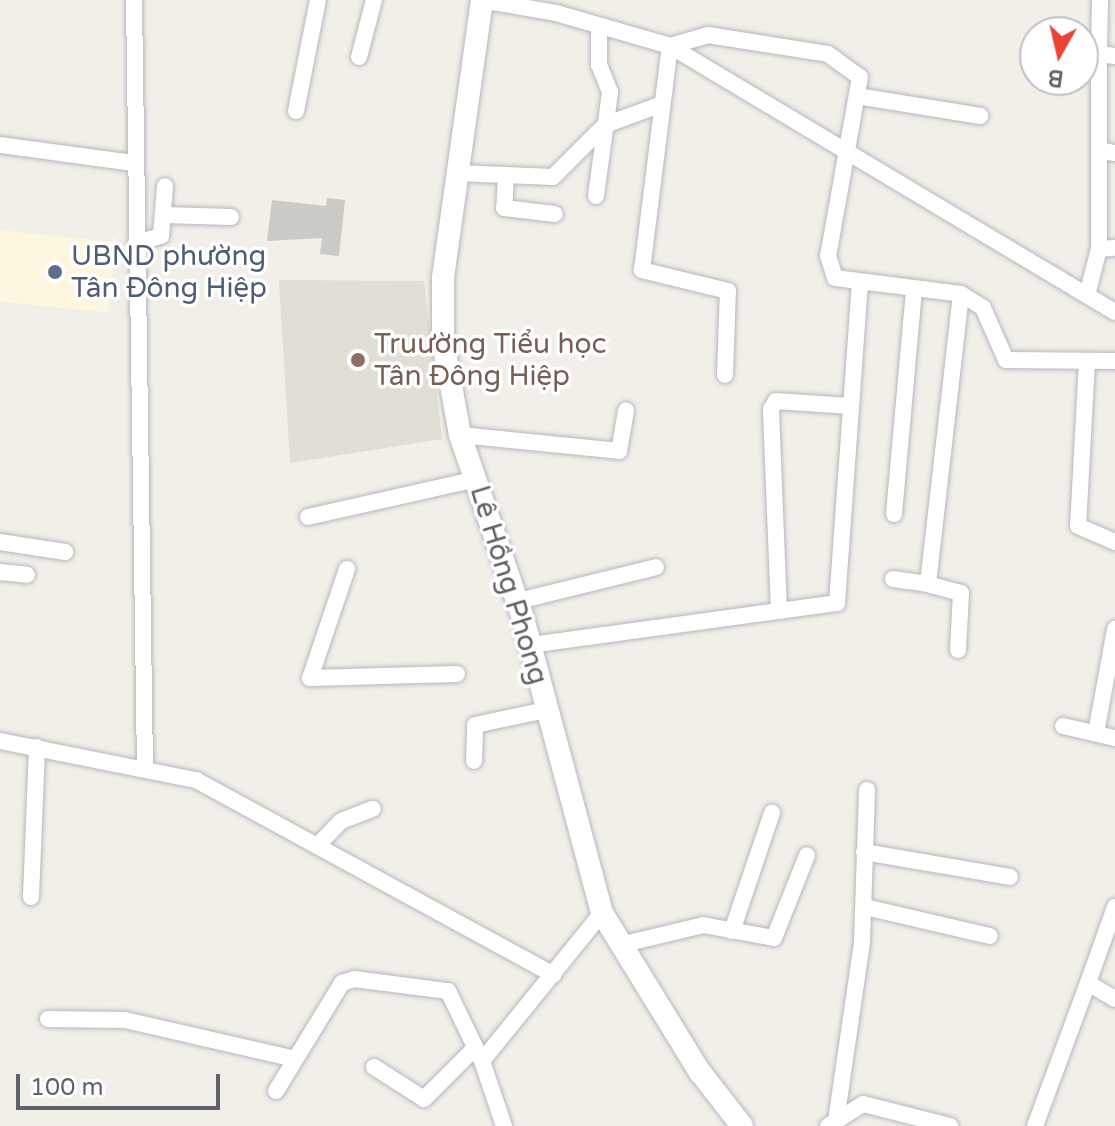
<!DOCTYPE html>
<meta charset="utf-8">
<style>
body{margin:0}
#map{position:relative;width:1115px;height:1126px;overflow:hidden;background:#f1efe8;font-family:"Varela Round",sans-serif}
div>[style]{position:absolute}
.commercial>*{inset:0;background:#fef7e0;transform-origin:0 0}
.education>*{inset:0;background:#e1ded6}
.building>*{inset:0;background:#cccac5}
.roads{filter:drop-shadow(0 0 2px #b5b8bc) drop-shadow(0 0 2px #b5b8bc)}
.minor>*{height:16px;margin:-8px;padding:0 8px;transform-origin:8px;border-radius:8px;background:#fff}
.secondary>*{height:22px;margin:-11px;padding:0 11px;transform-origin:11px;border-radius:11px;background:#fff}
.dots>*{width:22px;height:22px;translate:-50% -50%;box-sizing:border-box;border:4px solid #fff;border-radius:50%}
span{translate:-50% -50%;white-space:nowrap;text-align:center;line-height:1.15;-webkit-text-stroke:7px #fff;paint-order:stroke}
.service-label{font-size:28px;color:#4e5e75}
.left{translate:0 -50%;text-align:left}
.education-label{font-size:28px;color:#785e54}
.street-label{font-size:28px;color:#5f6368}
.north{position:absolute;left:1019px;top:16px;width:80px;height:80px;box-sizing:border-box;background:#fff;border:2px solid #bfc1c3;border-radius:50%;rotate:188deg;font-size:22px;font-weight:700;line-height:32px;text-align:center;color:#5f6368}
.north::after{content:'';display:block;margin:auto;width:28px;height:36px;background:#ea4335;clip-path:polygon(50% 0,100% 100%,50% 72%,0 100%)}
.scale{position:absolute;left:16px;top:1074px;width:204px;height:36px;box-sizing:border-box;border:4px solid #5f6368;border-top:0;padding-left:10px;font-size:24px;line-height:28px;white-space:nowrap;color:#5f6368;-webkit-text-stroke:6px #fff;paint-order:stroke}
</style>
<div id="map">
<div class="commercial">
<i style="left:0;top:230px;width:116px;height:71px;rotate:6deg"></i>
</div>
<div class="education">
<i style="clip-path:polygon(279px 280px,424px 281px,442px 439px,290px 463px)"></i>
</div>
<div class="building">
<i style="clip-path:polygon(327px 198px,345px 200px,339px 256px,320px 254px,322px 238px,267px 241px,272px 200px,326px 206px)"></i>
</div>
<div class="roads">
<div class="minor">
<i style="left:134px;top:0;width:766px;rotate:89.18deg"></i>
<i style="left:481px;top:0;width:76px;rotate:9.8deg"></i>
<i style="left:556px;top:13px;width:119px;rotate:16.1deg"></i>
<i style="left:670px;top:46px;width:518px;rotate:30.87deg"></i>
<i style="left:1100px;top:0;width:54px;rotate:91.1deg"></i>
<i style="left:1099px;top:54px;width:16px;rotate:7deg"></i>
<i style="left:1099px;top:54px;width:195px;rotate:90deg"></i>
<i style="left:359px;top:57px;width:59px;rotate:-75.3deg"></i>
<i style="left:857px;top:96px;width:125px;rotate:9.2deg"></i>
<i style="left:296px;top:111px;width:113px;rotate:-78.8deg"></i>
<i style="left:0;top:145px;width:134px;rotate:7.7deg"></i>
<i style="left:1099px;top:150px;width:16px;rotate:11deg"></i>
<i style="left:458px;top:173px;width:95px;rotate:2.4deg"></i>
<i style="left:553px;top:177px;width:74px;rotate:-45deg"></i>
<i style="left:605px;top:125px;width:61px;rotate:-20.2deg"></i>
<i style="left:506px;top:175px;width:33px;rotate:93deg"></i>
<i style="left:504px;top:208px;width:51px;rotate:6.7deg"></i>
<i style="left:596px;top:196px;width:105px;rotate:-82.3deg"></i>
<i style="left:610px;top:92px;width:29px;rotate:-112deg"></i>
<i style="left:599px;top:65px;width:39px;rotate:-90deg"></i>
<i style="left:163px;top:215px;width:68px;rotate:1.7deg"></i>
<i style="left:136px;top:243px;width:26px;rotate:-16deg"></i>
<i style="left:161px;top:236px;width:50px;rotate:-85.4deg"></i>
<i style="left:1087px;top:295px;width:48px;rotate:-75.4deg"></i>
<i style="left:1099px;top:249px;width:16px;rotate:-4deg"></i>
<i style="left:1087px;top:361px;width:165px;rotate:93.1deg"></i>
<i style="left:1078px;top:526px;width:40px;rotate:23.4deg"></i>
<i style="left:725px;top:375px;width:84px;rotate:-88deg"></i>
<i style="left:728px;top:291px;width:89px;rotate:-166.3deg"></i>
<i style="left:642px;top:270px;width:226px;rotate:-82.9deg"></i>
<i style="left:670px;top:46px;width:40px;rotate:-16deg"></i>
<i style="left:708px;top:35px;width:121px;rotate:9deg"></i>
<i style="left:828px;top:54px;width:39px;rotate:36deg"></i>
<i style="left:860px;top:77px;width:182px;rotate:100.1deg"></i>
<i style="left:828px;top:256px;width:23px;rotate:72deg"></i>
<i style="left:835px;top:278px;width:127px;rotate:7.2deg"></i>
<i style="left:961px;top:294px;width:26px;rotate:32deg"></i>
<i style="left:983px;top:308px;width:57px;rotate:66.1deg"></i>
<i style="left:1006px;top:360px;width:109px;rotate:0.5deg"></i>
<i style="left:460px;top:435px;width:160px;rotate:5.7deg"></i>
<i style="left:619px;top:451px;width:41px;rotate:-80.1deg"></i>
<i style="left:894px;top:514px;width:225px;rotate:-84.9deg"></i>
<i style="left:308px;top:517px;width:173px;rotate:-12.7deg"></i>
<i style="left:0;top:542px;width:66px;rotate:8.7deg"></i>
<i style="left:347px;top:569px;width:115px;rotate:108.7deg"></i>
<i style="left:310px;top:678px;width:147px;rotate:-1.6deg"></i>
<i style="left:0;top:572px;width:27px;rotate:6deg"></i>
<i style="left:893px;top:579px;width:35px;rotate:8deg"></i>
<i style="left:518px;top:601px;width:142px;rotate:-13.8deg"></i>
<i style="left:779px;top:611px;width:202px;rotate:-92.3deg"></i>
<i style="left:771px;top:409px;width:9px;rotate:-58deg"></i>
<i style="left:776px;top:401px;width:74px;rotate:3.9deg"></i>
<i style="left:530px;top:645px;width:310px;rotate:-7.8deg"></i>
<i style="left:837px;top:603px;width:319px;rotate:-85.9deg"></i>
<i style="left:958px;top:650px;width:57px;rotate:-87deg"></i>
<i style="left:961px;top:593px;width:34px;rotate:-165deg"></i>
<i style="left:928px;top:584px;width:292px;rotate:-83.5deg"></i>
<i style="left:1063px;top:726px;width:53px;rotate:13deg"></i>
<i style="left:1096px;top:733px;width:106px;rotate:-79.6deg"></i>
<i style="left:0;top:741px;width:200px;rotate:11.3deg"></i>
<i style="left:196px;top:780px;width:407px;rotate:28.6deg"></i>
<i style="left:474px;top:761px;width:36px;rotate:-88deg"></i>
<i style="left:475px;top:725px;width:73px;rotate:-11.9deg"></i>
<i style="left:318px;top:845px;width:33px;rotate:-46deg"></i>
<i style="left:341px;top:821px;width:34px;rotate:-21deg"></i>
<i style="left:864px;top:852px;width:148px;rotate:9.7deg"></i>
<i style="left:31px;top:897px;width:150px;rotate:-87.7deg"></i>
<i style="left:865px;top:907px;width:128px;rotate:13.1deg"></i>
<i style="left:1115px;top:907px;width:81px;rotate:109.6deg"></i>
<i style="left:1088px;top:983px;width:31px;rotate:31deg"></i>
<i style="left:732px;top:931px;width:125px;rotate:-71.3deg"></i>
<i style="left:620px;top:945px;width:85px;rotate:-13.5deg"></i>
<i style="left:703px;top:925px;width:72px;rotate:10.4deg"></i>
<i style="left:774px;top:938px;width:89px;rotate:-68.3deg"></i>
<i style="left:48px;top:1019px;width:77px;rotate:0.7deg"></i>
<i style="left:125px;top:1020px;width:174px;rotate:12.9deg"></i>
<i style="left:482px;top:1061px;width:69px;rotate:71.3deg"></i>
<i style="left:374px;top:1067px;width:59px;rotate:32.6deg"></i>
<i style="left:424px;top:1099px;width:69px;rotate:-45deg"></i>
<i style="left:276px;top:1091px;width:127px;rotate:-58.6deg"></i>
<i style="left:342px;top:983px;width:13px;rotate:-18deg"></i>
<i style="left:354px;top:979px;width:95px;rotate:7.3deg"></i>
<i style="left:448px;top:991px;width:78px;rotate:64.1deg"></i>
<i style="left:482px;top:1061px;width:191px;rotate:-51deg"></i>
<i style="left:837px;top:1114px;width:174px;rotate:-81.7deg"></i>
<i style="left:862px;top:942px;width:152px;rotate:-88.1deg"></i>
<i style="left:828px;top:1126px;width:41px;rotate:-32.2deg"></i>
<i style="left:863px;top:1104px;width:90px;rotate:14.2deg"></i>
<i style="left:1035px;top:1126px;width:153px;rotate:-69.7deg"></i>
</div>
<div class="secondary">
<i style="left:482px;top:0;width:281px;rotate:98deg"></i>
<i style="left:443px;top:278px;width:64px;rotate:90deg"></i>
<i style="left:443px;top:342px;width:95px;rotate:79.6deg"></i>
<i style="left:460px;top:435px;width:194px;rotate:71deg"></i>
<i style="left:523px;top:618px;width:305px;rotate:75deg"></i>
<i style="left:602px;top:913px;width:187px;rotate:58.4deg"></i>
<i style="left:700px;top:1072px;width:68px;rotate:52.1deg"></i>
</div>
</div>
<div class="dots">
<i style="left:55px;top:272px;background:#5c6f8a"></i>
<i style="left:358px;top:360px;background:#8d6e63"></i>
</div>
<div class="service-label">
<span class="left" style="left:71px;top:272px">UBND phường<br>Tân Đông Hiệp</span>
</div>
<div class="education-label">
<span class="left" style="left:374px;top:360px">Truường Tiểu học<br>Tân Đông Hiệp</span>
</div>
<div class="street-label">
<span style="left:509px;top:585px;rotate:73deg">Lê Hồng Phong</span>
</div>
<div class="north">B</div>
<div class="scale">100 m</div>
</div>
